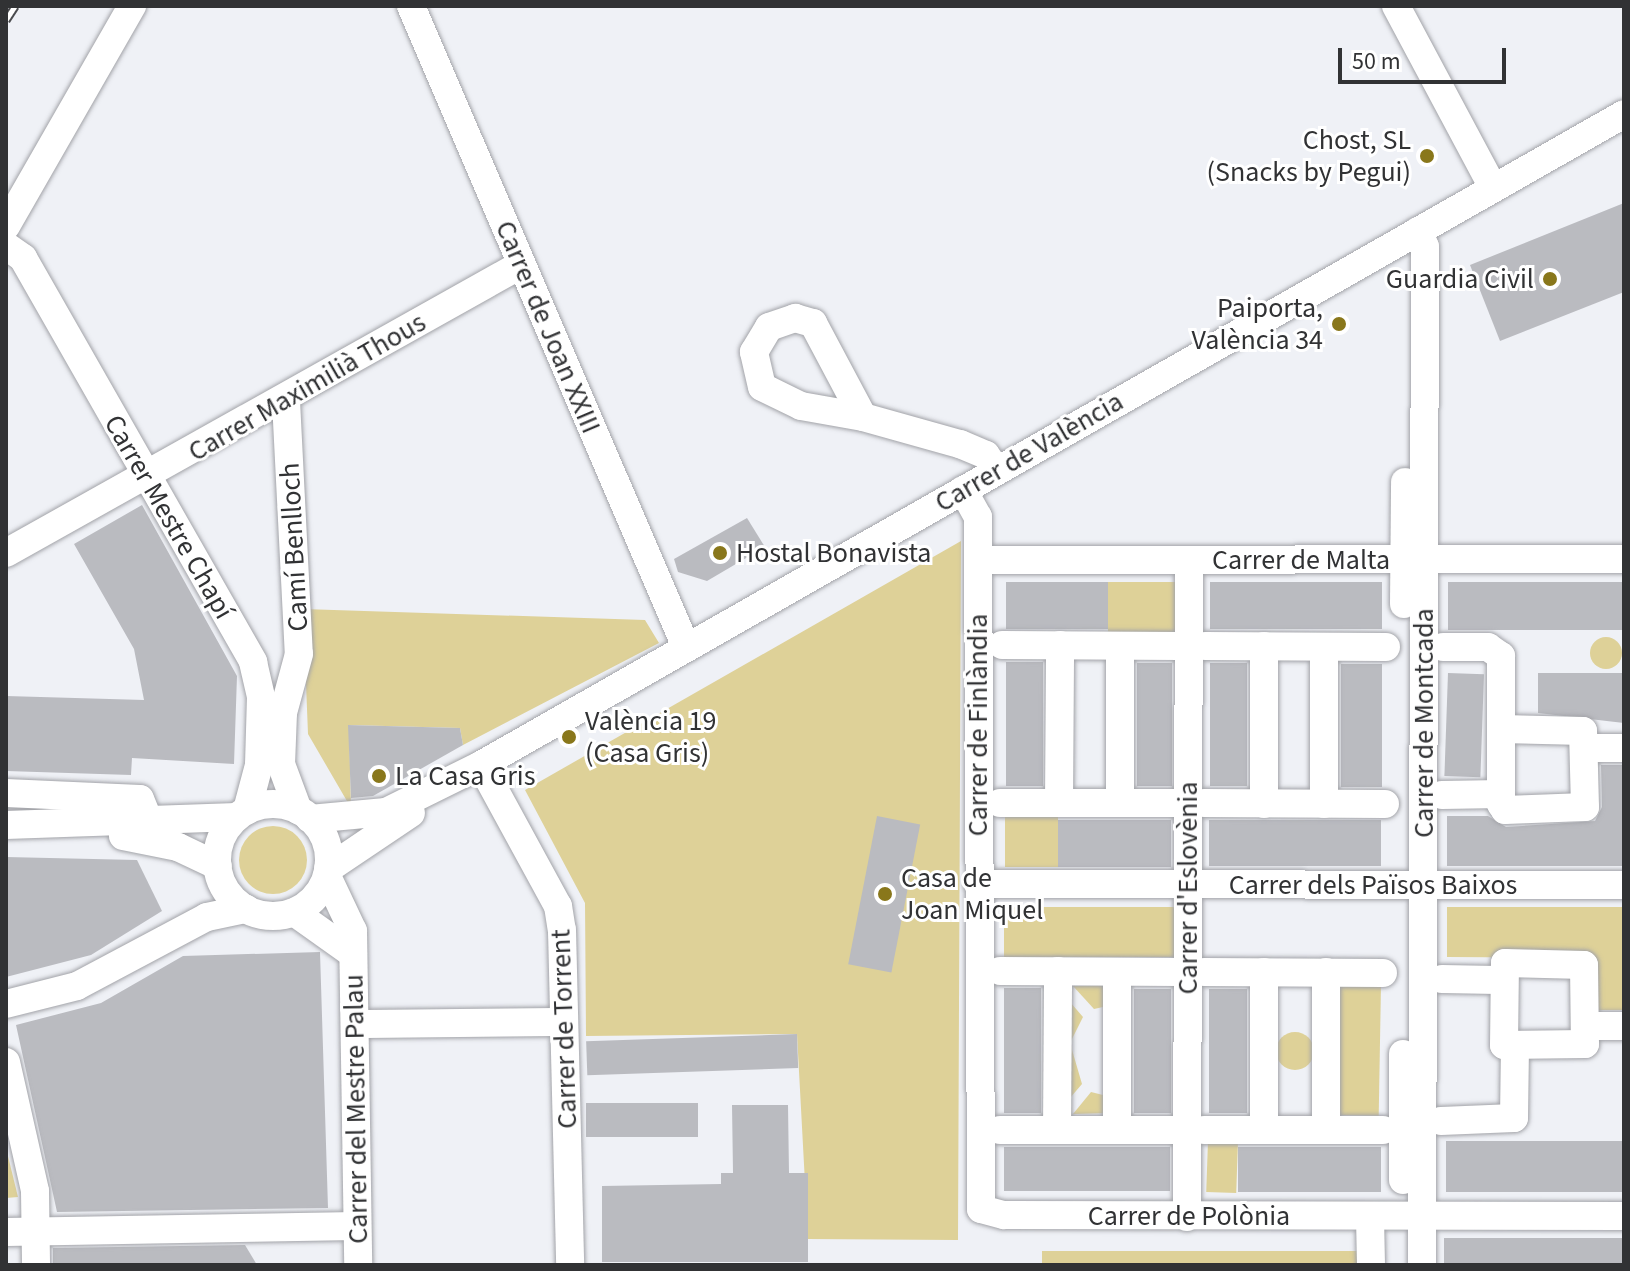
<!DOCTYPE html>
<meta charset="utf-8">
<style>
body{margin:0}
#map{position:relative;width:1630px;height:1271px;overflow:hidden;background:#eff1f6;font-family:"Source Sans 3",sans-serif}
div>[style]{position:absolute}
.green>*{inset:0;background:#ded198;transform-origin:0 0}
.round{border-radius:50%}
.building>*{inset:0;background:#babbc0;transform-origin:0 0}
.roads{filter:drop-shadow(0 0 2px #a2a3a8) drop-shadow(0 0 2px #a2a3a8)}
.minor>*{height:28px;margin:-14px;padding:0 14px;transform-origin:14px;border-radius:14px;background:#fff}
.minor>.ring{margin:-14px;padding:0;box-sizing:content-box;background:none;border:28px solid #fff;border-radius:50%}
.rail>*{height:9px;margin-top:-4.5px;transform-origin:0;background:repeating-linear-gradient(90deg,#fff 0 18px,#4b4c4f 0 36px);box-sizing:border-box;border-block:2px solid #4b4c4f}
.dots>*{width:22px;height:22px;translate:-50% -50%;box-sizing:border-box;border:4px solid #fff;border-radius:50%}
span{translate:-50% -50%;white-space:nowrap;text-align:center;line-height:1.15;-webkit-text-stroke:6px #fff;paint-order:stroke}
.poi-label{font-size:28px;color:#313234}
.right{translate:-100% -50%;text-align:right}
.left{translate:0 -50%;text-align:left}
.street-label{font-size:28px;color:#313234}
.frame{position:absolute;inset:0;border:8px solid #313234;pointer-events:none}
.scale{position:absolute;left:1338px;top:48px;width:168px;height:36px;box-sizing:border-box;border:4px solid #313234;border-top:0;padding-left:10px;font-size:24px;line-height:28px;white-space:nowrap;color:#313234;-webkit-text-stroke:6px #fff;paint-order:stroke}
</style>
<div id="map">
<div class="green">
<i style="clip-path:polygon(961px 541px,958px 1240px,808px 1239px,797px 1034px,586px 1036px,585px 903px,525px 790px)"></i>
<i style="left:1108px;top:582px;width:68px;height:51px"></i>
<i style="clip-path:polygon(303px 609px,645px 620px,659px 643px,463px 745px,460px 728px,349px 725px,351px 808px,308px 734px)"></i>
<i class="round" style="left:1590px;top:637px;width:32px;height:32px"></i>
<i style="left:1005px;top:816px;width:53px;height:51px"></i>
<i class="round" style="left:239px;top:826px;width:68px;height:68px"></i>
<i style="left:1004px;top:907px;width:171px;height:50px"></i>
<i style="clip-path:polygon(1447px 907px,1624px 907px,1624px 1010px,1592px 1010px,1592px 958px,1447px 957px)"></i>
<i style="left:1331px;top:984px;width:50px;height:131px;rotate:1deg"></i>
<i style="clip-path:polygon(1112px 985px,1112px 1005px,1094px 1009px,1073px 986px)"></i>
<i style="clip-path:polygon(1064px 995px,1083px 1017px,1070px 1043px,1082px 1084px,1064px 1105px)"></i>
<i class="round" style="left:1276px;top:1032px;width:38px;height:38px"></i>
<i style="clip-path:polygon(1091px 1092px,1111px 1097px,1111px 1113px,1073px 1114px)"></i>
<i style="left:1208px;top:1141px;width:30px;height:51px;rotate:2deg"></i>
<i style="clip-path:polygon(6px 1148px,18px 1197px,6px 1198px)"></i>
<i style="left:1042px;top:1251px;width:321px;height:14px"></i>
</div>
<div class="building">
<i style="clip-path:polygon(1624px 203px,1624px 292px,1500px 341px,1470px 265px)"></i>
<i style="clip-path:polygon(142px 505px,237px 676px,234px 764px,132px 758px,131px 775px,6px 771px,6px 696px,144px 700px,134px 649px,74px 544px)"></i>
<i style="clip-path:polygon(747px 518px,765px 547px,707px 581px,678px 572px,674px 559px)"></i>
<i style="left:1108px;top:582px;width:47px;height:102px;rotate:90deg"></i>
<i style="left:1210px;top:582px;width:172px;height:47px"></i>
<i style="left:1448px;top:582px;width:176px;height:48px"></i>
<i style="left:1006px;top:662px;width:37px;height:124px"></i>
<i style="left:1137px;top:663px;width:35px;height:123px"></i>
<i style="left:1210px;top:663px;width:37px;height:123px"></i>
<i style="left:1341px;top:664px;width:41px;height:123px"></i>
<i style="left:1448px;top:673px;width:36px;height:103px;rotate:2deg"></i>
<i style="clip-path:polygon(1538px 673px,1624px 673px,1624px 723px,1538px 713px)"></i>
<i style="clip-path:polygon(348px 725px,460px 728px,463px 745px,373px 796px,351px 798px)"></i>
<i style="clip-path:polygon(1601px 765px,1624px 765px,1624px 866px,1447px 866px,1447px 816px,1488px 816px,1506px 827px,1595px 821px,1602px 807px)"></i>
<i style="left:877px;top:816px;width:44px;height:151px;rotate:11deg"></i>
<i style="left:1058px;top:820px;width:113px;height:47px"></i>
<i style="left:1209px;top:820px;width:172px;height:46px"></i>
<i style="clip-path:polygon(6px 857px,137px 860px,162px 911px,91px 955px,6px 977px)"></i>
<i style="clip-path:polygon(320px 952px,328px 1208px,57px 1212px,16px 1025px,101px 1003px,183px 956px)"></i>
<i style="left:1004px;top:988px;width:37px;height:125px"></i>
<i style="left:1134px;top:989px;width:37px;height:124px"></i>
<i style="left:1209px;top:989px;width:38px;height:124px"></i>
<i style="left:797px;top:1034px;width:34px;height:211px;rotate:88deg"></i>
<i style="left:698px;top:1103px;width:34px;height:112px;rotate:90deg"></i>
<i style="clip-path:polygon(732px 1105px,788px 1105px,789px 1173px,808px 1173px,808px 1262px,602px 1262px,602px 1186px,721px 1184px,721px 1173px,733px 1173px)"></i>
<i style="left:1446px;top:1141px;width:178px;height:51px"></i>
<i style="left:1004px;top:1147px;width:166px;height:44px"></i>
<i style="left:1238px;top:1147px;width:143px;height:45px"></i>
<i style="left:1624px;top:1238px;width:27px;height:180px;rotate:90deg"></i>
<i style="clip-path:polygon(245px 1245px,257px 1265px,53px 1265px,53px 1248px)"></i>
</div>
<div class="roads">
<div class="minor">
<i style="left:411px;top:6px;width:697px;rotate:66.78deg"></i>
<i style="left:1396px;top:6px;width:206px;rotate:61.9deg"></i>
<i style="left:6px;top:226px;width:254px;rotate:-60.2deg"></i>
<i style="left:1418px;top:231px;width:17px;rotate:66deg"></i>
<i style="left:1425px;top:247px;width:1018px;rotate:90.17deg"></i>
<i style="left:6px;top:246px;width:21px;rotate:35deg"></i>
<i style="left:23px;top:258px;width:465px;rotate:60.3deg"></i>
<i style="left:253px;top:662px;width:36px;rotate:77deg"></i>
<i style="left:261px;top:697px;width:68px;rotate:91.7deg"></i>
<i style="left:259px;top:765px;width:47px;rotate:104.9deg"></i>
<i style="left:286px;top:401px;width:253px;rotate:87.1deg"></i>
<i style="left:299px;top:654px;width:61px;rotate:105.2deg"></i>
<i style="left:283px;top:713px;width:51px;rotate:92.2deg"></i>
<i style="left:281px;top:764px;width:49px;rotate:69.7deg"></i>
<i style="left:863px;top:417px;width:63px;rotate:-169.9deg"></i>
<i style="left:801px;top:406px;width:43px;rotate:-154deg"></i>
<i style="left:762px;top:387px;width:36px;rotate:-103deg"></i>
<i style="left:754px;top:352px;width:29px;rotate:-59deg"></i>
<i style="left:769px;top:327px;width:28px;rotate:-19deg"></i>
<i style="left:795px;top:318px;width:19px;rotate:16deg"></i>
<i style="left:813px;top:323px;width:106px;rotate:62deg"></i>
<i style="left:863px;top:417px;width:101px;rotate:15.6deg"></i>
<i style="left:960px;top:444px;width:28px;rotate:23deg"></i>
<i style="left:986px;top:455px;width:18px;rotate:56deg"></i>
<i style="left:963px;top:490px;width:31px;rotate:61deg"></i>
<i style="left:978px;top:517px;width:692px;rotate:89.75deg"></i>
<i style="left:981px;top:1209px;width:24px;rotate:15deg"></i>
<i style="left:1004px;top:1215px;width:620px;rotate:0.09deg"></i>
<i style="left:6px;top:553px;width:591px;rotate:-29.25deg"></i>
<i style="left:978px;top:560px;width:646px;rotate:-0.09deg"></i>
<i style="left:1404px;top:604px;width:122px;rotate:-89.5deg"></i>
<i style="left:1002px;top:645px;width:177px;rotate:0.3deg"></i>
<i style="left:1205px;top:646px;width:181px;rotate:0.3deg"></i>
<i style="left:1443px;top:647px;width:45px"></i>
<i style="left:1488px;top:647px;width:16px;rotate:35deg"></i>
<i style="left:1501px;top:656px;width:148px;rotate:90deg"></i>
<i style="left:1501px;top:804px;width:7px;rotate:56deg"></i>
<i style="left:1505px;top:810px;width:80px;rotate:-2.1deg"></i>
<i style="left:1585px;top:807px;width:76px;rotate:-91.5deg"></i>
<i style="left:1583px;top:731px;width:81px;rotate:-178.6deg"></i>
<i style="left:1586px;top:748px;width:38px"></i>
<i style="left:481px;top:765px;width:161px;rotate:61.4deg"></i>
<i style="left:558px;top:906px;width:24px;rotate:81deg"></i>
<i style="left:562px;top:930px;width:335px;rotate:88.6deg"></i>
<i style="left:6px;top:793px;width:134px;rotate:2.6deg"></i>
<i style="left:140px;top:799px;width:27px;rotate:68deg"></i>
<i style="left:1442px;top:795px;width:59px;rotate:-1deg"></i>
<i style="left:1000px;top:803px;width:175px"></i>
<i style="left:1059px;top:803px;width:158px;rotate:-89.6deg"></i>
<i style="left:1120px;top:803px;width:157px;rotate:-90deg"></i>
<i style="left:1204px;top:803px;width:181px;rotate:0.3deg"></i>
<i style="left:1264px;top:804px;width:158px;rotate:-90deg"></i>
<i style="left:1324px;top:804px;width:157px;rotate:-90deg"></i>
<i class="ring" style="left:217px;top:804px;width:84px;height:84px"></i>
<i style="left:310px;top:819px;width:76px;rotate:-5.3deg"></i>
<i style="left:386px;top:812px;width:106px;rotate:-26.3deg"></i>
<i style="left:481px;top:765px;width:1315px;rotate:-29.66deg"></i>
<i style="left:6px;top:825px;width:231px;rotate:-2deg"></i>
<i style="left:123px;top:836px;width:56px;rotate:11.3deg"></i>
<i style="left:178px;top:847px;width:44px;rotate:25.4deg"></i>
<i style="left:328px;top:869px;width:100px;rotate:-34deg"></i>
<i style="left:327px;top:876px;width:61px;rotate:64.7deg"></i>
<i style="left:353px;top:931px;width:334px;rotate:89.1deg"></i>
<i style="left:978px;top:884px;width:646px;rotate:0.09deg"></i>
<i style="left:294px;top:912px;width:72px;rotate:35.4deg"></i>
<i style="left:1505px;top:963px;width:79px;rotate:1.5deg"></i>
<i style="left:1584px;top:965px;width:79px;rotate:89.3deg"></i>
<i style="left:1585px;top:1044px;width:81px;rotate:179.3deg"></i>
<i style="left:1504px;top:1045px;width:82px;rotate:-89.3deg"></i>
<i style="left:1000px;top:971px;width:180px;rotate:0.3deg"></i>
<i style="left:1117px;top:972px;width:158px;rotate:90deg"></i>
<i style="left:1204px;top:972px;width:179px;rotate:0.3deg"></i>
<i style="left:1326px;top:972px;width:158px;rotate:90deg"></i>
<i style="left:1442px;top:979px;width:58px;rotate:1deg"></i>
<i style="left:6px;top:1004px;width:73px;rotate:-14.2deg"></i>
<i style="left:77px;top:986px;width:147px;rotate:-28deg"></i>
<i style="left:207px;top:917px;width:40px;rotate:-12deg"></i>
<i style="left:356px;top:1024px;width:208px;rotate:-0.6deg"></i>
<i style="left:1586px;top:1026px;width:38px"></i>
<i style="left:6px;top:1062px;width:132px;rotate:77.3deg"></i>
<i style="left:35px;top:1191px;width:74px;rotate:89.2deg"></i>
<i style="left:1441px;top:1121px;width:73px;rotate:-2.4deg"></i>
<i style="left:1514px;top:1118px;width:72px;rotate:-89.2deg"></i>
<i style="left:1000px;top:1130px;width:178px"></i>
<i style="left:1057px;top:1130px;width:159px;rotate:-89.6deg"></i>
<i style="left:1204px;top:1130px;width:179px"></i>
<i style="left:1264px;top:1130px;width:158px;rotate:-90deg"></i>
<i style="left:1403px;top:1180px;width:126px;rotate:-90deg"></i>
<i style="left:1187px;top:1217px;width:657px;rotate:-89.83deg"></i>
<i style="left:1370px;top:1217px;width:48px;rotate:88.8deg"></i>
<i style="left:6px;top:1232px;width:351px;rotate:-1deg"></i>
</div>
</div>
<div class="rail">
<i style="left:6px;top:20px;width:17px;rotate:-57deg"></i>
</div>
<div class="dots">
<i style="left:1427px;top:156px;background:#89771b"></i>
<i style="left:1550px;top:279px;background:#89771b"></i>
<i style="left:1339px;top:324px;background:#89771b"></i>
<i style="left:720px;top:553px;background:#89771b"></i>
<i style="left:569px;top:737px;background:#89771b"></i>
<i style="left:379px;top:776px;background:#89771b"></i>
<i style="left:885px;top:894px;background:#89771b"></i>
</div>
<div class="poi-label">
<span class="right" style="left:1411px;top:156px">Chost, SL<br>(Snacks by Pegui)</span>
<span class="right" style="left:1534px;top:279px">Guardia Civil</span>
<span class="right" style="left:1323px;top:324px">Paiporta,<br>València 34</span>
<span class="left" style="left:736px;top:553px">Hostal Bonavista</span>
<span class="left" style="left:585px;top:737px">València 19<br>(Casa Gris)</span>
<span class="left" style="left:395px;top:776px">La Casa Gris</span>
<span class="left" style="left:901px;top:894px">Casa de<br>Joan Miquel</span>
</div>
<div class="street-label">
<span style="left:548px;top:327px;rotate:67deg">Carrer de Joan XXIII</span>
<span style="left:307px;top:387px;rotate:-30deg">Carrer Maximilià Thous</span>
<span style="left:1029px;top:452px;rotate:-30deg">Carrer de València</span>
<span style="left:169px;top:517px;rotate:60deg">Carrer Mestre Chapí</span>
<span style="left:294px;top:547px;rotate:-93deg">Camí Benlloch</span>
<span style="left:1301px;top:560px">Carrer de Malta</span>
<span style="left:1424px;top:723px;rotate:-90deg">Carrer de Montcada</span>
<span style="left:978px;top:725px;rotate:-90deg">Carrer de Finlàndia</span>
<span style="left:1373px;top:885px">Carrer dels Països Baixos</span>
<span style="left:1188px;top:888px;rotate:-90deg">Carrer d'Eslovènia</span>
<span style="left:564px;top:1029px;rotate:-92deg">Carrer de Torrent</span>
<span style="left:356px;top:1109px;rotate:-91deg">Carrer del Mestre Palau</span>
<span style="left:1189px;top:1216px">Carrer de Polònia</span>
</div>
<div class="frame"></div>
<div class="scale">50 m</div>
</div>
